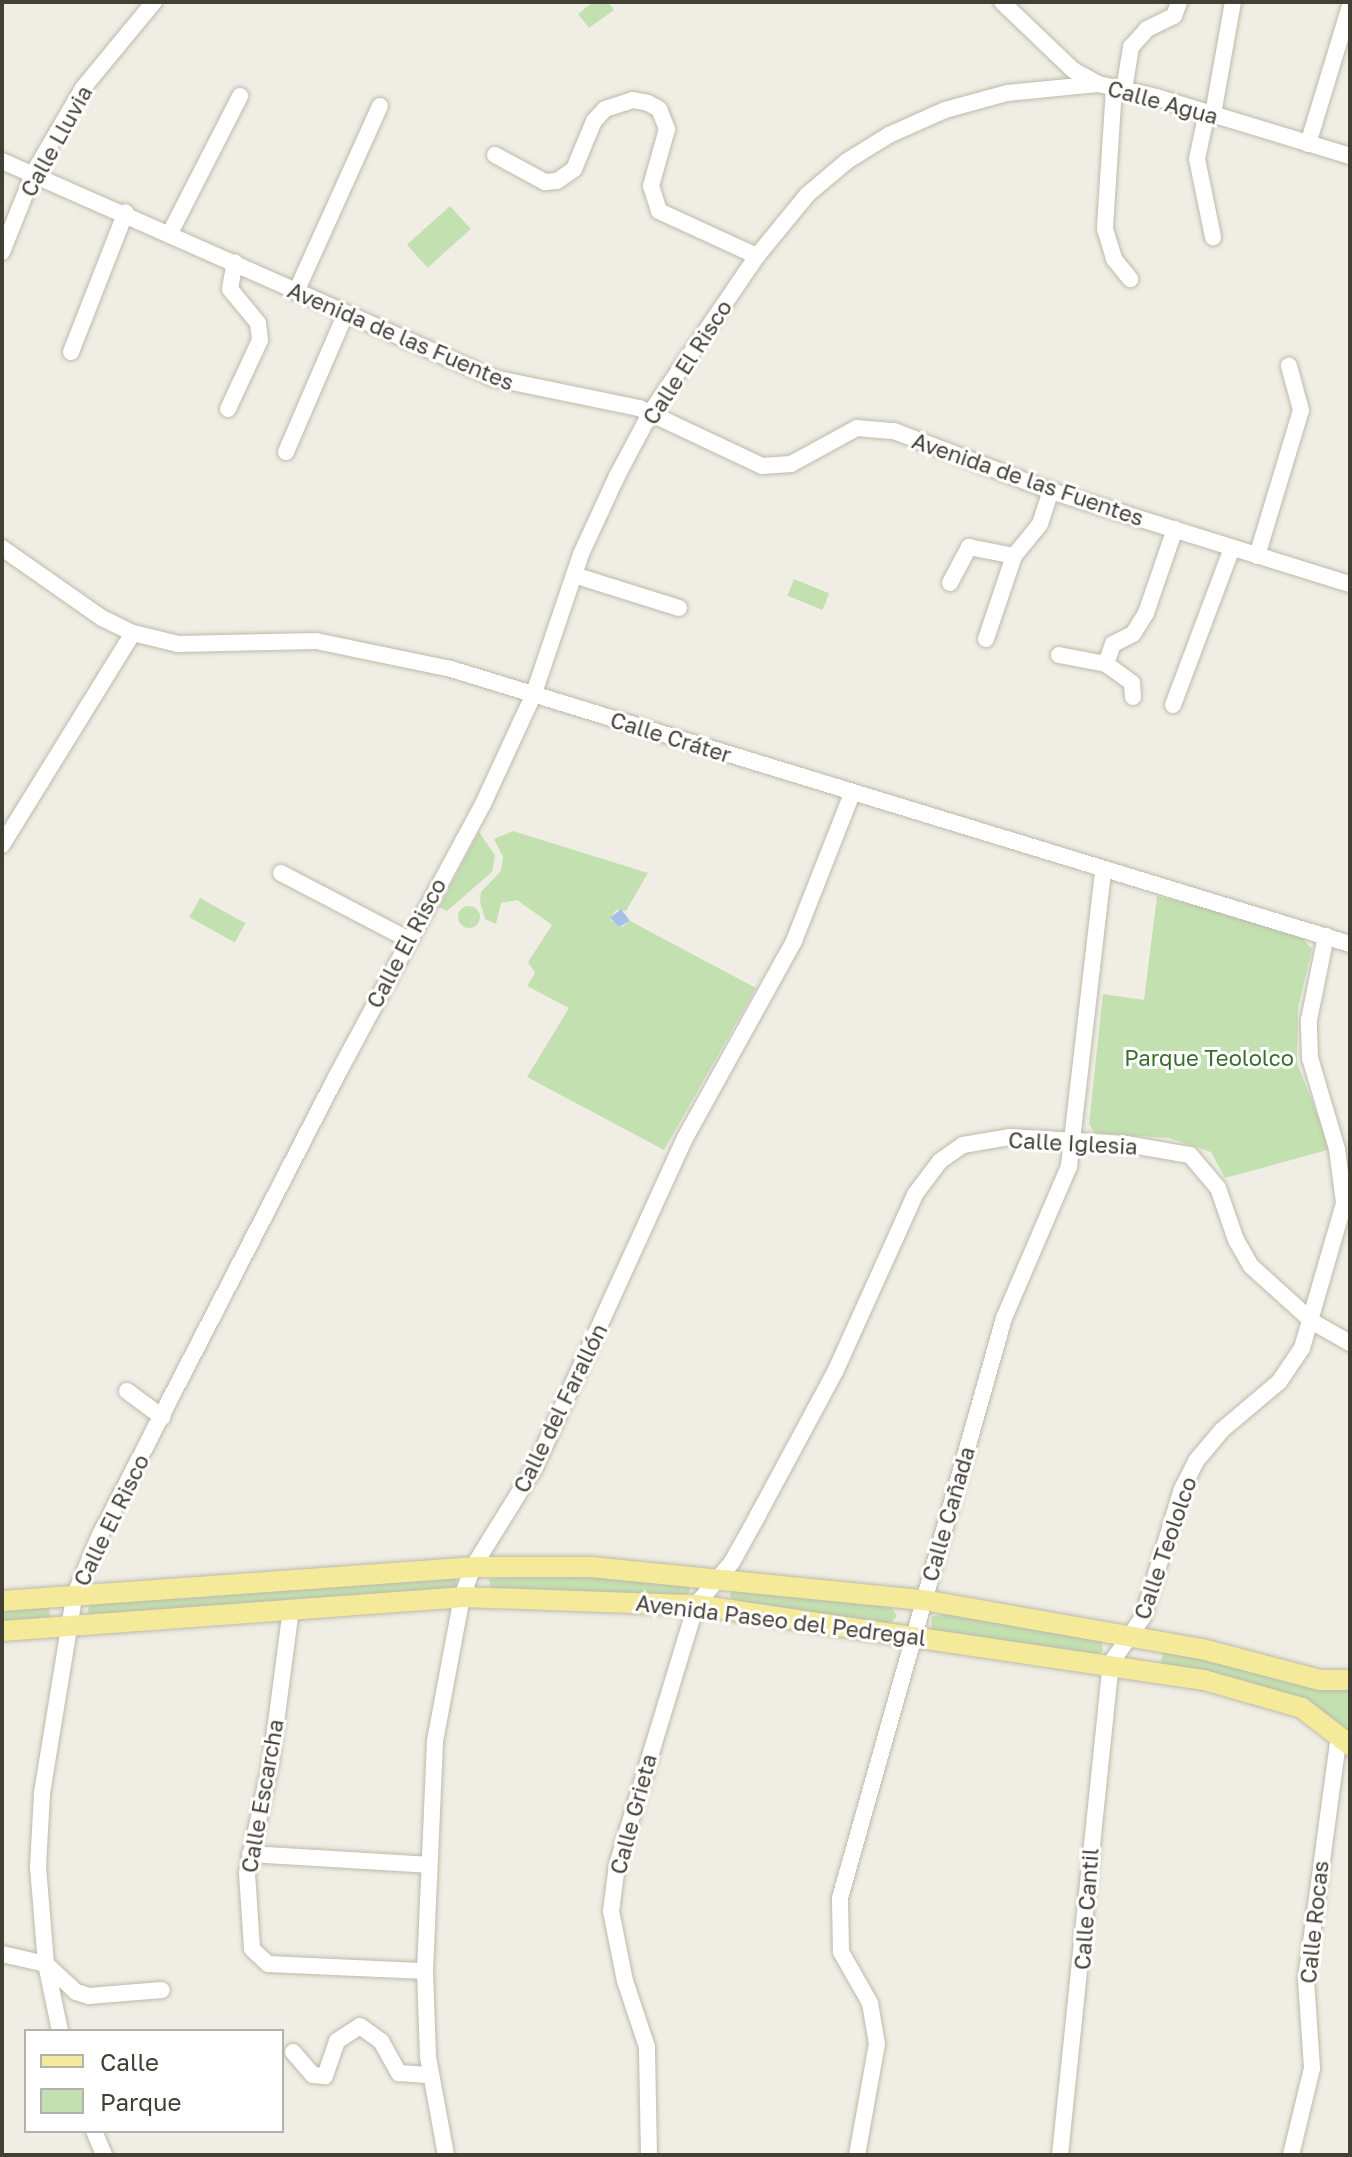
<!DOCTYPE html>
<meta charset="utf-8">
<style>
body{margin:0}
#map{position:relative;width:1352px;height:2157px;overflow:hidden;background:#f0eee4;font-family:"Golos Text",sans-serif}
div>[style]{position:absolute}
.green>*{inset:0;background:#c3e1b0;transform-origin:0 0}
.round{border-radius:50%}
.water>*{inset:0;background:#a5c1e8}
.roads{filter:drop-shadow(0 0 2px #bdbaab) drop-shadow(0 0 2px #bdbaab)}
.minor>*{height:16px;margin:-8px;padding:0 8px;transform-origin:8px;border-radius:8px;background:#fff}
.major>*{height:20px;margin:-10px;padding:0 10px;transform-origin:10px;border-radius:10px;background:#f4ea99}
span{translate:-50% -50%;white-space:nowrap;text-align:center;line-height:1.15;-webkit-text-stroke:6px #fff;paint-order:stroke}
.street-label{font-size:22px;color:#423f35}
.park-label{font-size:22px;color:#3b6d2e}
.frame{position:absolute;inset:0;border:4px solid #423f35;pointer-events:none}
.legend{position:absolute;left:24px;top:2029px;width:260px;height:104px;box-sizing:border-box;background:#fff;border:2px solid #b3b2ae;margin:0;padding:10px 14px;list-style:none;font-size:24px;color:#423f35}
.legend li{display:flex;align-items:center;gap:16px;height:40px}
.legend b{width:40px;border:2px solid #b3b2ae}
</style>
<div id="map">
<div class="green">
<i style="clip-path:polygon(593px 2px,608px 2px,614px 10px,589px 28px,578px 14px)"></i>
<i style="left:450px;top:206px;width:31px;height:58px;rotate:48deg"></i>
<i style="left:794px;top:579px;width:38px;height:18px;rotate:22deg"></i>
<i style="clip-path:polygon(513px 831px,648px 873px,626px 911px,616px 910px,610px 920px,622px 927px,630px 921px,756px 988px,664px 1150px,527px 1077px,569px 1008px,527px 986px,535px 973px,528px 962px,552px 925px,517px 900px,501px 903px,496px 924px,485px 919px,480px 902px,481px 892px,501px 871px,503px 857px,494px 839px)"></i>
<i style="clip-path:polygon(479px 832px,495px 855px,492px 872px,447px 911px,439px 907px)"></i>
<i style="clip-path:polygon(1157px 896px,1295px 930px,1312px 949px,1298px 1008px,1297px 1063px,1331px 1149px,1225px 1178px,1211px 1152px,1169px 1138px,1095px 1133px,1089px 1124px,1103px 994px,1144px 1000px)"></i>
<i style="left:200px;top:898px;width:52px;height:22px;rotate:29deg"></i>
<i class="round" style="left:458px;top:906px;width:22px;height:22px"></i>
<i style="clip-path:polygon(585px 1574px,687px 1584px,690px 1590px,687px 1597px,499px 1590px,490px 1587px,489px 1579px)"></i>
<i style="clip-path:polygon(454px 1576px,458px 1588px,89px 1615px,88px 1609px,91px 1602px)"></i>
<i style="clip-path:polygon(731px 1590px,880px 1605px,892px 1608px,897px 1616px,889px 1625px,738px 1603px,730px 1597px)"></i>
<i style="clip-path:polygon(49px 1607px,50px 1619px,2px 1623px,2px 1609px)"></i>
<i style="clip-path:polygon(946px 1614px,1101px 1640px,1103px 1651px,1097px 1655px,931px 1630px,932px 1616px)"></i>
<i style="clip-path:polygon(1164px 1648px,1350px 1687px,1350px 1736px,1160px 1666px)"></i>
</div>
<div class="water">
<i style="clip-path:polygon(621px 909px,630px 921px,619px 927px,610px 918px)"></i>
</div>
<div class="roads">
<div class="minor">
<i style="left:1002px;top:2px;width:98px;rotate:43.8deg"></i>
<i style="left:1073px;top:70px;width:29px;rotate:29deg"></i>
<i style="left:1098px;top:84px;width:59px;rotate:12.6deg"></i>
<i style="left:1156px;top:97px;width:203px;rotate:16.9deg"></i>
<i style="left:1114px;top:88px;width:141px;rotate:93.7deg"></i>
<i style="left:1105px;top:229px;width:31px;rotate:73deg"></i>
<i style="left:1114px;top:259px;width:26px;rotate:51deg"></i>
<i style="left:1124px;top:90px;width:44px;rotate:-80.8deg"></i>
<i style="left:1131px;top:47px;width:24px;rotate:-48deg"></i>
<i style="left:1147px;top:29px;width:30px;rotate:-26deg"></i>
<i style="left:1174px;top:16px;width:15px;rotate:-70deg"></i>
<i style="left:1207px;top:112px;width:48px;rotate:102deg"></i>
<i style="left:1197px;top:159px;width:80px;rotate:78.4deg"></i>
<i style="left:1213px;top:114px;width:114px;rotate:-79.9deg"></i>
<i style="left:1308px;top:144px;width:144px;rotate:-73.1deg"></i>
<i style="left:495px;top:155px;width:57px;rotate:28.4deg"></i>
<i style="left:545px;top:182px;width:12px;rotate:-5deg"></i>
<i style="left:557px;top:181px;width:21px;rotate:-35deg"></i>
<i style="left:574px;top:169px;width:52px;rotate:-67.4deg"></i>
<i style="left:594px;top:121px;width:16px;rotate:-47deg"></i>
<i style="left:605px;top:109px;width:29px;rotate:-18deg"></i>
<i style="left:633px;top:100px;width:15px;rotate:11deg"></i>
<i style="left:648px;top:103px;width:13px;rotate:29deg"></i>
<i style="left:659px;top:109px;width:22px;rotate:68deg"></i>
<i style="left:667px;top:129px;width:59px;rotate:105.7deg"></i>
<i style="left:651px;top:186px;width:26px;rotate:72deg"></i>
<i style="left:659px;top:211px;width:108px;rotate:24.7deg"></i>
<i style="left:2px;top:161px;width:537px;rotate:23.84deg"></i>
<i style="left:493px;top:378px;width:149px;rotate:11.6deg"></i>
<i style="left:639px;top:408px;width:136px;rotate:25.2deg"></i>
<i style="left:762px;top:466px;width:29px;rotate:-4deg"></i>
<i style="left:791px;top:464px;width:75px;rotate:-28.6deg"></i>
<i style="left:857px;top:428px;width:37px;rotate:5deg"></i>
<i style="left:894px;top:431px;width:168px;rotate:20.9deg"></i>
<i style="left:1051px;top:491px;width:313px;rotate:17.3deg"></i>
<i style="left:170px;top:233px;width:154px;rotate:-62.9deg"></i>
<i style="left:2px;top:252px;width:86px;rotate:-68.2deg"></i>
<i style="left:34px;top:172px;width:97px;rotate:-59.7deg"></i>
<i style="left:83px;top:88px;width:112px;rotate:-50.5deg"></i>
<i style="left:296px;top:292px;width:204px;rotate:-65.7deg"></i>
<i style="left:71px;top:352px;width:150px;rotate:-68.6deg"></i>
<i style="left:228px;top:409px;width:76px;rotate:-65.1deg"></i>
<i style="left:260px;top:340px;width:17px;rotate:-97deg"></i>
<i style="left:258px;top:323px;width:44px;rotate:-129.5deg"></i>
<i style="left:230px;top:289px;width:27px;rotate:-80deg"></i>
<i style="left:286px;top:452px;width:151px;rotate:-66.7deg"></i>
<i style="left:2px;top:548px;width:122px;rotate:35deg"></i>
<i style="left:102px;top:618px;width:34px;rotate:26deg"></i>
<i style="left:133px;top:633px;width:46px;rotate:13.7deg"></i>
<i style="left:178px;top:644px;width:138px;rotate:-1.2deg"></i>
<i style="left:316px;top:641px;width:138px;rotate:11.7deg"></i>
<i style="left:451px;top:669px;width:940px;rotate:17.01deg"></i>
<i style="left:1257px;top:556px;width:152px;rotate:-73.2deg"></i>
<i style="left:1301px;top:410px;width:46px;rotate:-105.3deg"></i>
<i style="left:574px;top:575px;width:110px;rotate:17.4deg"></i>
<i style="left:950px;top:583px;width:41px;rotate:-62.2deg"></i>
<i style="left:969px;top:547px;width:46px;rotate:11.3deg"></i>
<i style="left:986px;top:639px;width:88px;rotate:-71.4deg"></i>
<i style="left:1014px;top:556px;width:41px;rotate:-50.9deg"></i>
<i style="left:1040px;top:524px;width:35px;rotate:-72deg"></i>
<i style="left:1059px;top:655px;width:48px;rotate:10.8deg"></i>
<i style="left:1106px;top:664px;width:32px;rotate:36deg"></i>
<i style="left:1132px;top:683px;width:14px;rotate:86deg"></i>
<i style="left:1106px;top:664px;width:21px;rotate:-71deg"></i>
<i style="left:1113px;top:644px;width:22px;rotate:-27deg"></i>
<i style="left:1133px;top:634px;width:25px;rotate:-58deg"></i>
<i style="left:1146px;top:613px;width:89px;rotate:-71deg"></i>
<i style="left:1173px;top:705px;width:168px;rotate:-69.4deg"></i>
<i style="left:2px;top:845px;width:249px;rotate:-58.3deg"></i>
<i style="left:281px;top:873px;width:142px;rotate:27.6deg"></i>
<i style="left:127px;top:1391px;width:44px;rotate:36.6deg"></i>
<i style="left:291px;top:1609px;width:153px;rotate:97.5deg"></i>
<i style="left:271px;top:1761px;width:115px;rotate:102.1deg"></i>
<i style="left:247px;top:1873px;width:76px;rotate:86.2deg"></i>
<i style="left:252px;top:1949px;width:22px;rotate:43deg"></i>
<i style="left:268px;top:1964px;width:157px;rotate:2.6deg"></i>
<i style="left:250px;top:1854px;width:178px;rotate:3.5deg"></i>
<i style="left:2px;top:1954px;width:45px;rotate:12.8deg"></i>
<i style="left:46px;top:1964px;width:41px;rotate:43deg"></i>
<i style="left:76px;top:1992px;width:14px;rotate:17deg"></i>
<i style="left:89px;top:1996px;width:73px;rotate:-4.7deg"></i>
<i style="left:60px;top:2031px;width:68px;rotate:-101.8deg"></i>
<i style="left:46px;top:1964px;width:97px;rotate:-94.7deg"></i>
<i style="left:38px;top:1867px;width:74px;rotate:-86.9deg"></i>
<i style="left:42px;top:1793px;width:199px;rotate:-80.7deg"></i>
<i style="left:74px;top:1597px;width:65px;rotate:-67.4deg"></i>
<i style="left:99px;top:1537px;width:517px;rotate:-62.74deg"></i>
<i style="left:336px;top:1077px;width:310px;rotate:-61.7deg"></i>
<i style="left:483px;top:804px;width:119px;rotate:-65.2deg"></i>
<i style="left:533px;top:696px;width:150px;rotate:-71.3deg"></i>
<i style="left:581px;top:554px;width:86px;rotate:-65.2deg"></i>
<i style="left:617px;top:476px;width:72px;rotate:-62deg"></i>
<i style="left:651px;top:412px;width:189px;rotate:-55.8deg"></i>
<i style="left:757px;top:256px;width:80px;rotate:-50.6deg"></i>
<i style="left:808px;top:194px;width:51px;rotate:-40.2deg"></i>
<i style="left:847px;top:161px;width:49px;rotate:-31.8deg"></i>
<i style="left:889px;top:135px;width:61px;rotate:-24.1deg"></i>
<i style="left:945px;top:110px;width:64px;rotate:-15.3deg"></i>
<i style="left:1007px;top:93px;width:91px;rotate:-5.6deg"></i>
<i style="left:293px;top:2052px;width:30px;rotate:49deg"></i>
<i style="left:313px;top:2075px;width:12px;rotate:5deg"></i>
<i style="left:325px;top:2076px;width:37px;rotate:-71deg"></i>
<i style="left:337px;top:2041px;width:27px;rotate:-33deg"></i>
<i style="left:360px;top:2026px;width:26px;rotate:36deg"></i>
<i style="left:381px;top:2041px;width:37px;rotate:61deg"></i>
<i style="left:399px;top:2073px;width:31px;rotate:4deg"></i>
<i style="left:94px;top:2131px;width:26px;rotate:67deg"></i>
<i style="left:446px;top:2155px;width:100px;rotate:-100.4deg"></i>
<i style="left:428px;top:2057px;width:86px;rotate:-92deg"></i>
<i style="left:425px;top:1971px;width:230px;rotate:-87.5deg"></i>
<i style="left:435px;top:1741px;width:147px;rotate:-79.4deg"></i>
<i style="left:462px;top:1597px;width:32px;rotate:-70deg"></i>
<i style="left:473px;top:1567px;width:118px;rotate:-58.2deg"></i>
<i style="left:535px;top:1467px;width:362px;rotate:-65.5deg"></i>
<i style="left:685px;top:1138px;width:225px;rotate:-61deg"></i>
<i style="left:794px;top:941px;width:158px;rotate:-68.5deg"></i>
<i style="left:649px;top:2155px;width:108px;rotate:-91.1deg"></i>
<i style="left:647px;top:2047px;width:70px;rotate:-108.4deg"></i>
<i style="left:625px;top:1981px;width:71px;rotate:-101.3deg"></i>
<i style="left:611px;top:1911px;width:46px;rotate:-82.6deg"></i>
<i style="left:617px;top:1865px;width:272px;rotate:-73.1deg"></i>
<i style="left:696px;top:1605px;width:56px;rotate:-50.1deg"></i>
<i style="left:732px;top:1562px;width:54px;rotate:-61deg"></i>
<i style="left:758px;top:1515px;width:162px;rotate:-61.7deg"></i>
<i style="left:835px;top:1372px;width:196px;rotate:-65.7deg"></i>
<i style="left:916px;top:1193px;width:40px;rotate:-53deg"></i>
<i style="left:940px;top:1161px;width:28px;rotate:-35deg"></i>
<i style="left:963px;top:1145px;width:48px;rotate:-9.7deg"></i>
<i style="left:1010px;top:1137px;width:116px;rotate:3.5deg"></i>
<i style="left:1126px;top:1144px;width:65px;rotate:9.8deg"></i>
<i style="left:1190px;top:1155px;width:43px;rotate:49.7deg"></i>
<i style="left:1218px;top:1188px;width:55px;rotate:70.9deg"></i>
<i style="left:1236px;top:1240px;width:30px;rotate:60deg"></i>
<i style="left:1251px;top:1266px;width:84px;rotate:42.1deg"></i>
<i style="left:1313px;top:1322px;width:43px;rotate:29.6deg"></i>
<i style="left:857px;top:2155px;width:113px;rotate:-79.8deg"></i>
<i style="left:877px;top:2044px;width:42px;rotate:-99.7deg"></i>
<i style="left:870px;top:2003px;width:59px;rotate:-119.6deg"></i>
<i style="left:841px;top:1952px;width:54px;rotate:-91.1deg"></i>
<i style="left:840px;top:1898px;width:603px;rotate:-74.21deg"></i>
<i style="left:1004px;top:1318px;width:165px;rotate:-66.8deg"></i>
<i style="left:1069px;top:1166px;width:298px;rotate:-83.4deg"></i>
<i style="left:1060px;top:2155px;width:495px;rotate:-84.1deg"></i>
<i style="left:1111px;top:1663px;width:56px;rotate:-55.2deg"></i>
<i style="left:1143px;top:1617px;width:134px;rotate:-73.1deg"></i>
<i style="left:1182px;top:1489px;width:31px;rotate:-63deg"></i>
<i style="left:1196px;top:1461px;width:40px;rotate:-50deg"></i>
<i style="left:1222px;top:1430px;width:75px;rotate:-40.1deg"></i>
<i style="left:1279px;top:1382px;width:41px;rotate:-55.9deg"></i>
<i style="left:1302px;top:1348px;width:151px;rotate:-73.8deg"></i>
<i style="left:1344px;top:1203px;width:54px;rotate:-97.4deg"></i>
<i style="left:1337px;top:1149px;width:95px;rotate:-106.5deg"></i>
<i style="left:1310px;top:1058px;width:38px;rotate:-92deg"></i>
<i style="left:1309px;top:1020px;width:86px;rotate:-78.6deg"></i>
<i style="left:1291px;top:2155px;width:89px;rotate:-76.4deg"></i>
<i style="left:1312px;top:2068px;width:89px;rotate:-93.9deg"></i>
<i style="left:1306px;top:1979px;width:246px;rotate:-82.3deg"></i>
</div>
<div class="major">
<i style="left:2px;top:1601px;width:472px;rotate:-4.1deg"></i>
<i style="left:473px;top:1567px;width:118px"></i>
<i style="left:591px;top:1567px;width:334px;rotate:5.7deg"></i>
<i style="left:923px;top:1600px;width:283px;rotate:10deg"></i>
<i style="left:1202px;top:1649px;width:122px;rotate:14.7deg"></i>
<i style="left:1320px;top:1680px;width:30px"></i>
<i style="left:2px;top:1631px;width:461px;rotate:-4.2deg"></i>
<i style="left:462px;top:1597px;width:234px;rotate:2deg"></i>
<i style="left:696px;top:1605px;width:514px;rotate:8.4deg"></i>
<i style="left:1204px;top:1680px;width:102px;rotate:15.9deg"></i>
<i style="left:1302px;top:1708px;width:61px;rotate:37.6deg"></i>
</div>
</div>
<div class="street-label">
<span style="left:1163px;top:102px;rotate:15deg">Calle Agua</span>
<span style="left:56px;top:141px;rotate:-61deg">Calle Lluvia</span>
<span style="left:401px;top:336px;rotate:23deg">Avenida de las Fuentes</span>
<span style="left:687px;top:362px;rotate:-57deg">Calle El Risco</span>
<span style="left:1028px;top:479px;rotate:19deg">Avenida de las Fuentes</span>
<span style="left:671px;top:737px;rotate:17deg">Calle Cráter</span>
<span style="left:406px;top:943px;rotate:-62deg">Calle El Risco</span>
<span style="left:1073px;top:1143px;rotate:3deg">Calle Iglesia</span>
<span style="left:560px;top:1408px;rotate:-64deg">Calle del Farallón</span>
<span style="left:948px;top:1514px;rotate:-74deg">Calle Cañada</span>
<span style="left:111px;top:1520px;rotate:-64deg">Calle El Risco</span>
<span style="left:1165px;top:1548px;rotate:-71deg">Calle Teololco</span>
<span style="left:781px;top:1620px;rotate:7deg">Avenida Paseo del Pedregal</span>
<span style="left:262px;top:1796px;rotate:-80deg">Calle Escarcha</span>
<span style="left:633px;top:1814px;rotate:-75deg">Calle Grieta</span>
<span style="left:1086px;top:1909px;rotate:-86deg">Calle Cantil</span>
<span style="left:1314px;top:1922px;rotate:-84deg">Calle Rocas</span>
</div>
<div class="park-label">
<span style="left:1209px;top:1058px">Parque Teololco</span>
</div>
<div class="frame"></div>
<ul class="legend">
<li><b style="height:10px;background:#f4ea99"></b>Calle</li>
<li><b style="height:22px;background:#c3e1b0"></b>Parque</li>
</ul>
</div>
